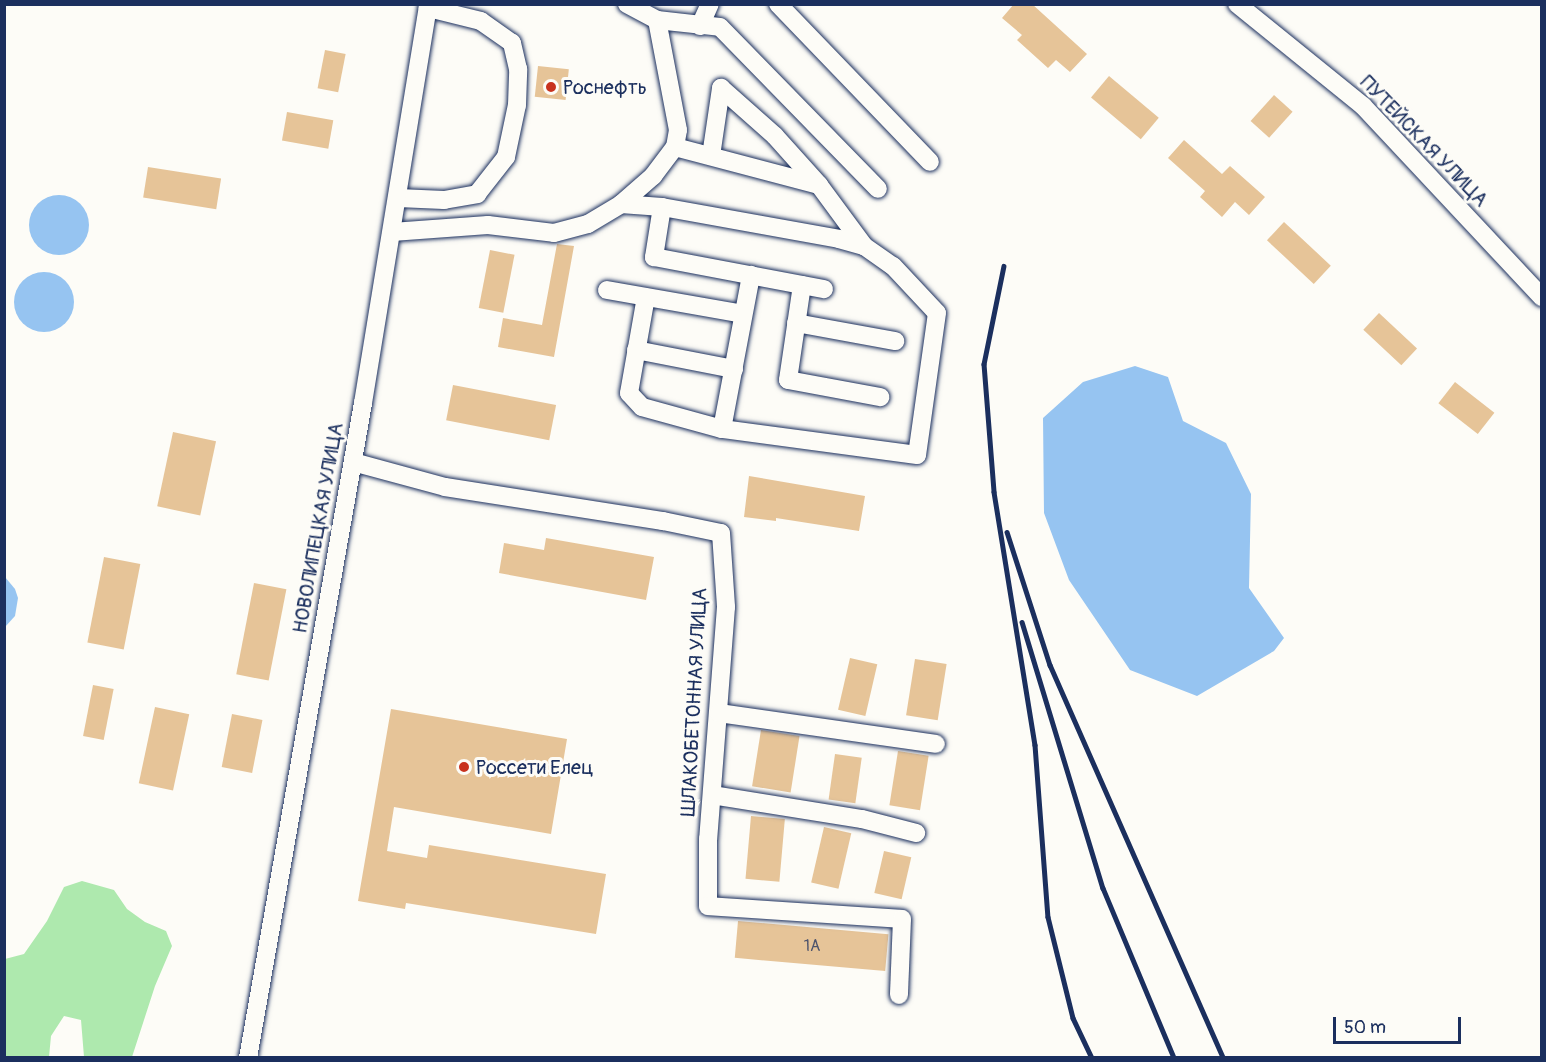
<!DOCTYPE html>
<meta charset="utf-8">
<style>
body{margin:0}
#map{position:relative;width:1546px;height:1062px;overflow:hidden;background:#fdfcf7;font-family:Pangolin,sans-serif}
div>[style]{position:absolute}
.green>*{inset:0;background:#aee9ae}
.water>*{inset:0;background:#96c4f1}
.round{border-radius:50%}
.building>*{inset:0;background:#e6c498;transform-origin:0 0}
.roads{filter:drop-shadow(0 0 2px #1b2f5e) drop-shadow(0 0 2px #1b2f5e)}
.minor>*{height:18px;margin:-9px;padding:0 9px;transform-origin:9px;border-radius:9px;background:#fdfcf7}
.rail>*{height:4.5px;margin:-2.25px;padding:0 2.25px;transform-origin:2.25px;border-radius:2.25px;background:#1b2f5e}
.dots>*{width:16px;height:16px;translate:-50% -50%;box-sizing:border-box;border:3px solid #fdfcf7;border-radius:50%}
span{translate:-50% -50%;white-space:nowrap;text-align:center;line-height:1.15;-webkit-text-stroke:6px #fdfcf7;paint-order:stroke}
.number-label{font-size:16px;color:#4e546c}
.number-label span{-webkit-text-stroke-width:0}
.poi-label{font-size:20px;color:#1b2f5e}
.left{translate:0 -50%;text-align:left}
.street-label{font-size:20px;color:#1b2f5e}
.frame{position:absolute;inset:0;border:6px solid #1b2f5e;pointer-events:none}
.scale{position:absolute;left:1333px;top:1017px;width:128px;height:27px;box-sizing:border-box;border:3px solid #1b2f5e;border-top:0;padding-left:8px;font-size:18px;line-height:21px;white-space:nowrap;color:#1b2f5e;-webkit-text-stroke:4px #fdfcf7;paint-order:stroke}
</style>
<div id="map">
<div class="green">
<i style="clip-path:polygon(82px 881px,114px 890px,127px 909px,145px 922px,166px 931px,172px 946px,155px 986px,132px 1057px,84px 1057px,81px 1020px,64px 1016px,51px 1036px,49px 1057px,5px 1057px,5px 959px,24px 954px,47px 921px,64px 887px)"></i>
</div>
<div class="water">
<i class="round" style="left:29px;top:195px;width:60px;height:60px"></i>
<i class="round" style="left:14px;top:272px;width:60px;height:60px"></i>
<i style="clip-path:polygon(1135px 366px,1168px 377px,1183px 421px,1226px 443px,1251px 494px,1249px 588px,1284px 638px,1274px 651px,1197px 696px,1130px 670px,1069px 580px,1044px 513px,1043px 418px,1083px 382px)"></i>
<i style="clip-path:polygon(5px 577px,15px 589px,18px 598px,15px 616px,5px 627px)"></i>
</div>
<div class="building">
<i style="clip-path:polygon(1014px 4px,1032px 4px,1087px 54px,1070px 72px,1056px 60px,1048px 68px,1017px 40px,1022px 35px,1002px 18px)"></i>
<i style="left:325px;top:50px;width:21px;height:39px;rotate:11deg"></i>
<i style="left:538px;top:66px;width:31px;height:31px;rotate:6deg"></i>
<i style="left:1109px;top:76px;width:65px;height:28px;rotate:40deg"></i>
<i style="left:1274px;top:95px;width:25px;height:35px;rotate:42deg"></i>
<i style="left:287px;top:112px;width:47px;height:29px;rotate:10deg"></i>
<i style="clip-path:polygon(1184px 140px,1222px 174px,1230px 166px,1265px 197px,1249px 215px,1235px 202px,1222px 217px,1200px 197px,1205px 191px,1168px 158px)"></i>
<i style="left:148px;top:167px;width:74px;height:31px;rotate:9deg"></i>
<i style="left:1284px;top:222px;width:64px;height:25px;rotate:43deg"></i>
<i style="clip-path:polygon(557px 244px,574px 246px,554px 357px,498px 347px,503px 318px,542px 325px)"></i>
<i style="left:490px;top:250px;width:25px;height:59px;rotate:11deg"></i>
<i style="left:1379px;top:313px;width:52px;height:23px;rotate:43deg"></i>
<i style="left:1455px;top:382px;width:50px;height:27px;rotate:38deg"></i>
<i style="left:453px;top:385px;width:105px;height:36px;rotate:11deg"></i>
<i style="left:173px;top:432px;width:44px;height:76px;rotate:12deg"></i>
<i style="clip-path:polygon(749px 476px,865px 496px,859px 531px,776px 518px,776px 521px,744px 517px)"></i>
<i style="clip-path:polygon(546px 538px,654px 557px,646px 600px,499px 573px,504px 543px,544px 550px)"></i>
<i style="left:104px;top:557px;width:37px;height:87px;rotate:11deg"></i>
<i style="left:254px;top:583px;width:33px;height:93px;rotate:11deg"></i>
<i style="left:850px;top:658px;width:28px;height:53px;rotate:13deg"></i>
<i style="left:915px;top:659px;width:32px;height:57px;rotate:9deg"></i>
<i style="left:93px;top:685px;width:21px;height:52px;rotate:11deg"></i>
<i style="left:155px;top:707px;width:35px;height:78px;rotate:12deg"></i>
<i style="clip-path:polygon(391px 709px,567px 739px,551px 834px,394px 807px,387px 851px,427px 858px,429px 845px,606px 874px,596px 934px,406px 903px,405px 909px,358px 901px)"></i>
<i style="left:232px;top:714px;width:31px;height:54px;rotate:11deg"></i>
<i style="left:761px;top:730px;width:39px;height:57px;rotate:9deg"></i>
<i style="left:898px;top:751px;width:31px;height:55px;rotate:9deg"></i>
<i style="left:835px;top:754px;width:27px;height:46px;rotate:8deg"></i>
<i style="left:751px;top:816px;width:34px;height:63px;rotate:5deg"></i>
<i style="left:824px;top:827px;width:28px;height:57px;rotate:13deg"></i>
<i style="left:884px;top:851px;width:28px;height:43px;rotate:13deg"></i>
<i style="left:738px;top:921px;width:151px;height:37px;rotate:5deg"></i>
</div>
<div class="roads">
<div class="minor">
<i style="left:627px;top:4px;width:34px;rotate:28deg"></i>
<i style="left:657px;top:20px;width:63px;rotate:6.3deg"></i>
<i style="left:720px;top:27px;width:226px;rotate:45.7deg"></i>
<i style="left:778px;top:4px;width:219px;rotate:46.1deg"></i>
<i style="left:1237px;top:4px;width:162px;rotate:39deg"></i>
<i style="left:1363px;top:106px;width:262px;rotate:46.9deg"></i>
<i style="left:700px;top:26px;width:24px;rotate:-66deg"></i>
<i style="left:675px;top:147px;width:149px;rotate:14.8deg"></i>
<i style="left:711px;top:156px;width:69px;rotate:-81.6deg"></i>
<i style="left:721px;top:88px;width:72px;rotate:41.6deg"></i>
<i style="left:775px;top:136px;width:66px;rotate:48.1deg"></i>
<i style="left:819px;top:185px;width:76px;rotate:53.6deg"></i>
<i style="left:398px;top:198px;width:46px;rotate:2.5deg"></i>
<i style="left:444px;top:200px;width:34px;rotate:-10deg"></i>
<i style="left:477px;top:194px;width:47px;rotate:-51.9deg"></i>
<i style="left:506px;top:157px;width:53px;rotate:-78.1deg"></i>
<i style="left:517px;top:105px;width:36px;rotate:-88deg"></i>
<i style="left:518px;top:69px;width:27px;rotate:-103deg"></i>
<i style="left:512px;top:43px;width:38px;rotate:-145deg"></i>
<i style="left:481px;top:21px;width:55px;rotate:-166.2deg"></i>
<i style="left:621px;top:204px;width:41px;rotate:4.2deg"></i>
<i style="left:662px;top:207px;width:180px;rotate:10.2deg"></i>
<i style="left:839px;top:239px;width:26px;rotate:16deg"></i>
<i style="left:864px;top:246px;width:35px;rotate:35deg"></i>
<i style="left:893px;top:266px;width:64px;rotate:46.9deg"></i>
<i style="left:937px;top:313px;width:143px;rotate:98deg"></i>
<i style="left:917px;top:455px;width:197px;rotate:-172.4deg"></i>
<i style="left:722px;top:429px;width:83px;rotate:-164.6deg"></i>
<i style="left:642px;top:407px;width:19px;rotate:-133deg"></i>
<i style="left:629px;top:393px;width:97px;rotate:-80deg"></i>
<i style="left:662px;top:207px;width:51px;rotate:99.1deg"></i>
<i style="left:654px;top:257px;width:173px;rotate:10.7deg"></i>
<i style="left:392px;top:232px;width:96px;rotate:-4.2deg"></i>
<i style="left:488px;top:225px;width:66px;rotate:6.9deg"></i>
<i style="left:554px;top:233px;width:35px;rotate:-15deg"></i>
<i style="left:588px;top:224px;width:39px;rotate:-31deg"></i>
<i style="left:621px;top:204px;width:43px;rotate:-41.2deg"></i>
<i style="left:653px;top:176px;width:36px;rotate:-53deg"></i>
<i style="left:675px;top:147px;width:17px;rotate:-80deg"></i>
<i style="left:678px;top:130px;width:112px;rotate:-100.8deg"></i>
<i style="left:802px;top:285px;width:96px;rotate:98.4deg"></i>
<i style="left:788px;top:380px;width:94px;rotate:10.5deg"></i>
<i style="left:607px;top:290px;width:138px;rotate:10deg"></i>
<i style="left:796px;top:323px;width:101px;rotate:10.3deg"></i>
<i style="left:636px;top:350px;width:100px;rotate:11deg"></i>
<i style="left:722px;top:429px;width:157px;rotate:-79.3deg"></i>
<i style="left:353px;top:462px;width:95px;rotate:15.2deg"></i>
<i style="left:445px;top:487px;width:221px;rotate:8.9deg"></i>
<i style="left:663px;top:521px;width:59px;rotate:11.7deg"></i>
<i style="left:721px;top:533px;width:74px;rotate:86.1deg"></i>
<i style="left:726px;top:607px;width:233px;rotate:94.4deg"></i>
<i style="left:708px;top:839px;width:67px;rotate:90deg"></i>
<i style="left:708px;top:906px;width:194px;rotate:3.8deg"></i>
<i style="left:902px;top:919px;width:76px;rotate:92.3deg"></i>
<i style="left:719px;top:713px;width:219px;rotate:8.1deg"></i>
<i style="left:712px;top:795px;width:152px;rotate:9.1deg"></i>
<i style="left:862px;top:819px;width:56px;rotate:14.5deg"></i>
<i style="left:248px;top:1058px;width:665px;rotate:-80.04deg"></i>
<i style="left:363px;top:403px;width:404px;rotate:-80.7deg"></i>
</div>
</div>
<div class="rail">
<i style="left:1004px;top:266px;width:100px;rotate:101.5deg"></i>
<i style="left:984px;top:364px;width:128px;rotate:85.5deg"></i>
<i style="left:994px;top:492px;width:256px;rotate:80.8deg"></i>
<i style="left:1035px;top:745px;width:172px;rotate:85.7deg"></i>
<i style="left:1048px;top:917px;width:104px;rotate:76.1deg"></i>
<i style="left:1073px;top:1018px;width:44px;rotate:64.6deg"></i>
<i style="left:1007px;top:532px;width:140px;rotate:72.1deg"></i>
<i style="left:1050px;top:665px;width:429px;rotate:66.2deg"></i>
<i style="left:1022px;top:622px;width:278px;rotate:73.1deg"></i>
<i style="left:1103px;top:888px;width:184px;rotate:67.3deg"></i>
</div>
<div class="dots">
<i style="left:551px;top:87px;background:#c8321e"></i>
<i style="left:464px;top:767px;background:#c8321e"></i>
</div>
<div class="number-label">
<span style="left:812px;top:946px">1А</span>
</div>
<div class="poi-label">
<span class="left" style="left:563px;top:87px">Роснефть</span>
<span class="left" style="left:476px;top:767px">Россети Елец</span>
</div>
<div class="street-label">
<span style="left:1424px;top:141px;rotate:46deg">ПУТЕЙСКАЯ УЛИЦА</span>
<span style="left:318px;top:528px;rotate:-80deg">НОВОЛИПЕЦКАЯ УЛИЦА</span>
<span style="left:694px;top:702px;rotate:-87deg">ШЛАКОБЕТОННАЯ УЛИЦА</span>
</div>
<div class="frame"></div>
<div class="scale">50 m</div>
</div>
